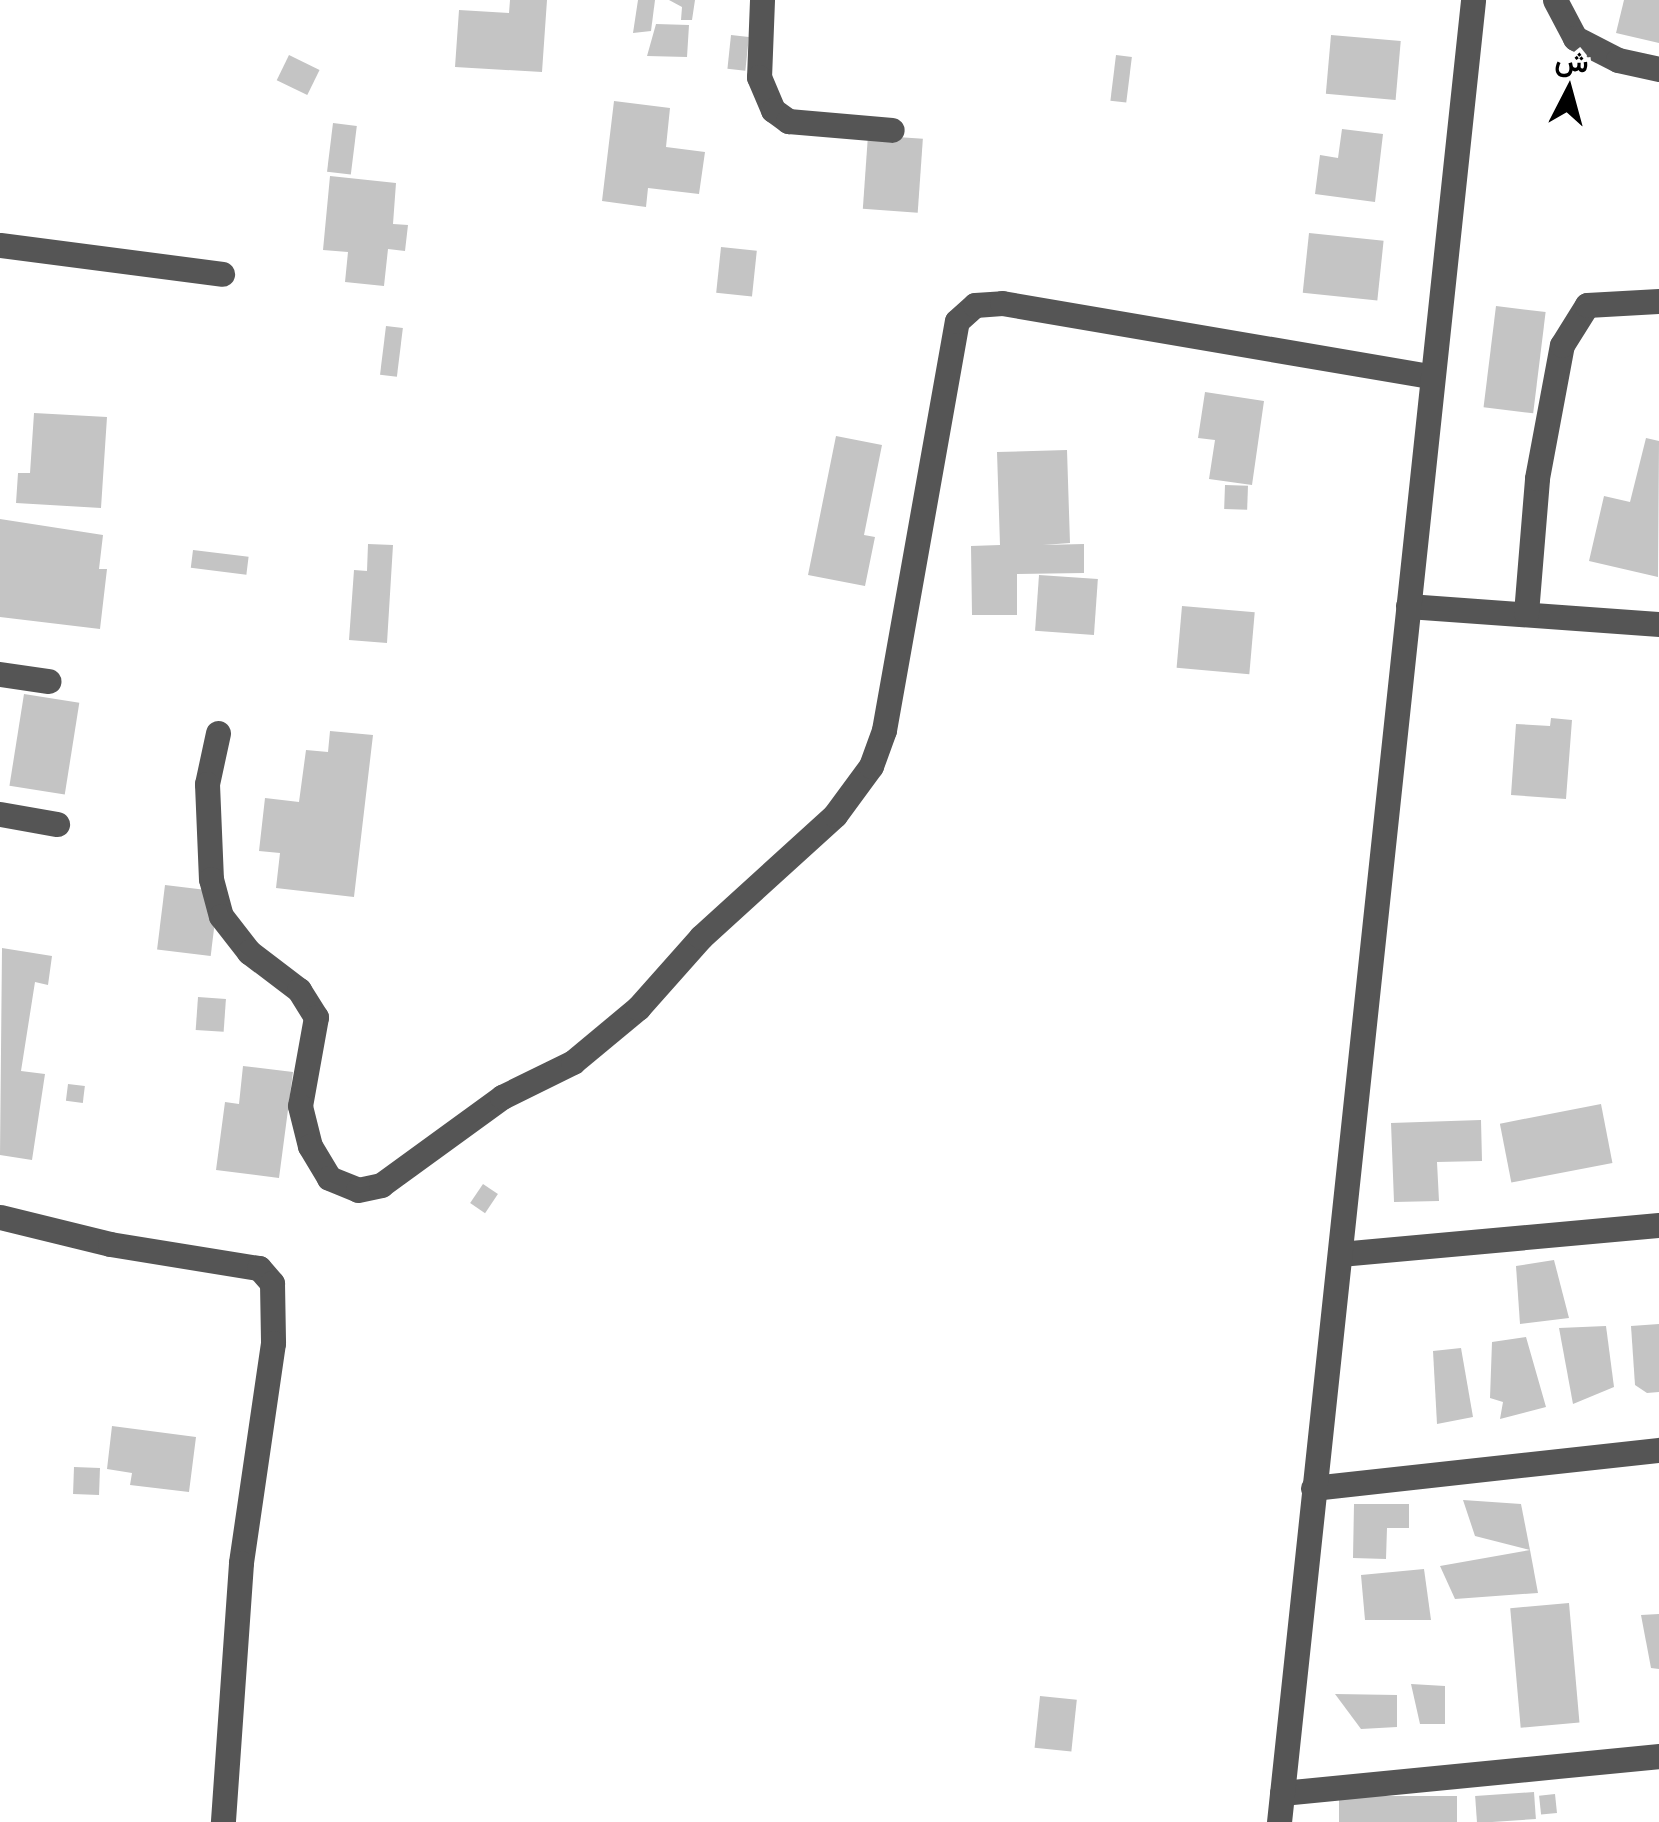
<!DOCTYPE html>
<meta charset="utf-8">
<style>
body{margin:0}
#map{position:relative;width:1659px;height:1822px;overflow:hidden;background:#fff;font-family:Barlow,Vazirmatn,sans-serif}
div>[style]{position:absolute}
.building>*{inset:0;background:#c4c4c4;transform-origin:0 0}
.minor>*{height:25px;margin:-12.5px;padding:0 12.5px;transform-origin:12.5px;border-radius:12.5px;background:#555}
span{translate:-50% -50%;white-space:nowrap;text-align:center;line-height:1.15;-webkit-text-stroke:8px #fff;paint-order:stroke}
.north{position:absolute;left:1519px;top:40px;width:100px;height:100px;-webkit-text-stroke:8px #fff;paint-order:stroke;rotate:6deg;font-size:28px;font-weight:700;line-height:40px;text-align:center;color:#000}
.north::after{content:'';display:block;margin:auto;width:35px;height:45px;background:#000;clip-path:polygon(50% 0,100% 100%,50% 72%,0 100%)}
</style>
<div id="map">
<div class="building">
<i style="clip-path:polygon(510px 0,547px 0,542px 72px,455px 67px,459px 10px,509px 13px)"></i>
<i style="clip-path:polygon(638px 0,655px 0,651px 31px,633px 33px)"></i>
<i style="clip-path:polygon(669px 0,695px 0,692px 20px,681px 20px,682px 7px)"></i>
<i style="clip-path:polygon(1624px 0,1659px 0,1659px 43px,1616px 33px)"></i>
<i style="clip-path:polygon(656px 24px,689px 25px,687px 57px,647px 56px)"></i>
<i style="left:731px;top:35px;width:18px;height:34px;rotate:6deg"></i>
<i style="left:1331px;top:35px;width:70px;height:59px;rotate:5deg"></i>
<i style="left:289px;top:55px;width:34px;height:28px;rotate:26deg"></i>
<i style="left:1116px;top:55px;width:16px;height:46px;rotate:7deg"></i>
<i style="clip-path:polygon(614px 101px,670px 108px,666px 147px,705px 152px,699px 194px,648px 188px,646px 207px,602px 201px)"></i>
<i style="left:333px;top:123px;width:24px;height:49px;rotate:7deg"></i>
<i style="clip-path:polygon(1342px 129px,1383px 134px,1375px 202px,1315px 194px,1320px 155px,1338px 158px)"></i>
<i style="left:868px;top:135px;width:55px;height:74px;rotate:4deg"></i>
<i style="clip-path:polygon(330px 176px,396px 183px,393px 224px,408px 225px,405px 251px,388px 249px,384px 286px,345px 282px,348px 252px,323px 250px)"></i>
<i style="left:1309px;top:233px;width:75px;height:60px;rotate:6deg"></i>
<i style="left:721px;top:247px;width:36px;height:46px;rotate:6deg"></i>
<i style="left:1496px;top:306px;width:50px;height:102px;rotate:7deg"></i>
<i style="left:386px;top:326px;width:17px;height:49px;rotate:7deg"></i>
<i style="clip-path:polygon(1205px 392px,1264px 401px,1252px 485px,1209px 479px,1215px 440px,1198px 438px)"></i>
<i style="clip-path:polygon(34px 413px,107px 417px,101px 508px,16px 503px,18px 473px,30px 473px)"></i>
<i style="clip-path:polygon(836px 436px,882px 445px,864px 535px,875px 537px,865px 586px,808px 575px)"></i>
<i style="clip-path:polygon(1646px 438px,1659px 441px,1658px 577px,1589px 561px,1604px 496px,1630px 502px)"></i>
<i style="clip-path:polygon(1067px 450px,1070px 543px,1043px 545px,1084px 544px,1084px 573px,1017px 574px,1017px 615px,972px 615px,971px 546px,1000px 545px,997px 452px)"></i>
<i style="left:1225px;top:485px;width:23px;height:24px;rotate:2deg"></i>
<i style="clip-path:polygon(0 519px,103px 535px,99px 569px,107px 569px,100px 629px,0 617px)"></i>
<i style="clip-path:polygon(368px 544px,393px 545px,387px 643px,349px 640px,354px 570px,367px 571px)"></i>
<i style="left:193px;top:550px;width:56px;height:18px;rotate:7deg"></i>
<i style="left:1039px;top:575px;width:59px;height:56px;rotate:4deg"></i>
<i style="left:1182px;top:606px;width:73px;height:62px;rotate:5deg"></i>
<i style="left:24px;top:694px;width:56px;height:93px;rotate:9deg"></i>
<i style="clip-path:polygon(1551px 718px,1572px 720px,1566px 799px,1511px 795px,1516px 724px,1550px 726px)"></i>
<i style="clip-path:polygon(330px 731px,373px 735px,354px 897px,276px 888px,280px 853px,259px 851px,265px 798px,299px 802px,306px 750px,328px 752px)"></i>
<i style="left:165px;top:885px;width:54px;height:65px;rotate:7deg"></i>
<i style="clip-path:polygon(2px 948px,52px 956px,48px 985px,35px 982px,21px 1071px,45px 1074px,32px 1160px,0 1155px)"></i>
<i style="left:198px;top:997px;width:28px;height:33px;rotate:4deg"></i>
<i style="clip-path:polygon(243px 1066px,293px 1072px,279px 1178px,216px 1170px,225px 1102px,239px 1104px)"></i>
<i style="left:68px;top:1084px;width:17px;height:17px;rotate:7deg"></i>
<i style="left:1601px;top:1104px;width:60px;height:103px;rotate:79deg"></i>
<i style="clip-path:polygon(1481px 1120px,1482px 1161px,1437px 1162px,1439px 1201px,1394px 1202px,1391px 1123px)"></i>
<i style="left:483px;top:1184px;width:18px;height:23px;rotate:34deg"></i>
<i style="clip-path:polygon(1554px 1260px,1569px 1318px,1520px 1324px,1516px 1266px)"></i>
<i style="clip-path:polygon(1659px 1324px,1659px 1392px,1647px 1393px,1635px 1385px,1631px 1326px)"></i>
<i style="clip-path:polygon(1606px 1326px,1614px 1387px,1573px 1404px,1559px 1328px)"></i>
<i style="clip-path:polygon(1526px 1337px,1546px 1407px,1500px 1419px,1503px 1402px,1490px 1398px,1492px 1342px)"></i>
<i style="clip-path:polygon(1461px 1348px,1473px 1417px,1437px 1424px,1433px 1351px)"></i>
<i style="clip-path:polygon(112px 1426px,196px 1437px,189px 1492px,130px 1485px,132px 1473px,107px 1469px)"></i>
<i style="left:74px;top:1467px;width:26px;height:27px;rotate:2deg"></i>
<i style="clip-path:polygon(1463px 1500px,1521px 1504px,1530px 1550px,1475px 1536px)"></i>
<i style="clip-path:polygon(1354px 1504px,1409px 1504px,1409px 1528px,1387px 1528px,1386px 1559px,1353px 1558px)"></i>
<i style="clip-path:polygon(1530px 1550px,1538px 1593px,1455px 1599px,1440px 1566px)"></i>
<i style="clip-path:polygon(1424px 1569px,1431px 1620px,1365px 1620px,1361px 1575px)"></i>
<i style="left:1569px;top:1603px;width:120px;height:59px;rotate:85deg"></i>
<i style="clip-path:polygon(1659px 1614px,1659px 1669px,1651px 1668px,1641px 1615px)"></i>
<i style="clip-path:polygon(1411px 1684px,1445px 1686px,1445px 1724px,1420px 1724px)"></i>
<i style="clip-path:polygon(1335px 1694px,1397px 1695px,1397px 1727px,1361px 1729px)"></i>
<i style="left:1040px;top:1696px;width:37px;height:52px;rotate:6deg"></i>
<i style="left:1534px;top:1792px;width:27px;height:59px;rotate:86deg"></i>
<i style="left:1555px;top:1794px;width:19px;height:16px;rotate:84deg"></i>
<i style="left:1457px;top:1796px;width:26px;height:118px;rotate:90deg"></i>
</div>
<div class="minor">
<i style="left:762px;top:0;width:77px;rotate:92.2deg"></i>
<i style="left:759px;top:77px;width:36px;rotate:67deg"></i>
<i style="left:773px;top:110px;width:19px;rotate:36deg"></i>
<i style="left:788px;top:121px;width:104px;rotate:4.9deg"></i>
<i style="left:1555px;top:0;width:43px;rotate:62.2deg"></i>
<i style="left:1575px;top:38px;width:48px;rotate:27.1deg"></i>
<i style="left:1618px;top:60px;width:42px;rotate:12.4deg"></i>
<i style="left:0;top:245px;width:224px;rotate:7.4deg"></i>
<i style="left:1408px;top:606px;width:252px;rotate:4.1deg"></i>
<i style="left:1526px;top:613px;width:135px;rotate:-85.3deg"></i>
<i style="left:1537px;top:478px;width:135px;rotate:-79.4deg"></i>
<i style="left:1562px;top:345px;width:47px;rotate:-58deg"></i>
<i style="left:1587px;top:305px;width:72px;rotate:-3.2deg"></i>
<i style="left:0;top:674px;width:49px;rotate:8.3deg"></i>
<i style="left:218px;top:733px;width:52px;rotate:102.2deg"></i>
<i style="left:207px;top:784px;width:95px;rotate:87.6deg"></i>
<i style="left:211px;top:879px;width:38px;rotate:75deg"></i>
<i style="left:221px;top:916px;width:46px;rotate:52.1deg"></i>
<i style="left:249px;top:952px;width:63px;rotate:37.2deg"></i>
<i style="left:299px;top:990px;width:32px;rotate:58deg"></i>
<i style="left:316px;top:1017px;width:90px;rotate:100.2deg"></i>
<i style="left:300px;top:1106px;width:41px;rotate:76deg"></i>
<i style="left:310px;top:1146px;width:37px;rotate:59deg"></i>
<i style="left:329px;top:1178px;width:31px;rotate:22deg"></i>
<i style="left:358px;top:1190px;width:24px;rotate:-12deg"></i>
<i style="left:381px;top:1185px;width:150px;rotate:-36deg"></i>
<i style="left:502px;top:1097px;width:79px;rotate:-26.2deg"></i>
<i style="left:573px;top:1062px;width:85px;rotate:-39.7deg"></i>
<i style="left:638px;top:1008px;width:95px;rotate:-48.4deg"></i>
<i style="left:701px;top:937px;width:181px;rotate:-42.3deg"></i>
<i style="left:835px;top:815px;width:61px;rotate:-53.7deg"></i>
<i style="left:871px;top:766px;width:38px;rotate:-70deg"></i>
<i style="left:884px;top:730px;width:415px;rotate:-79.9deg"></i>
<i style="left:957px;top:321px;width:24px;rotate:-42deg"></i>
<i style="left:975px;top:305px;width:27px;rotate:-4deg"></i>
<i style="left:1002px;top:303px;width:435px;rotate:9.7deg"></i>
<i style="left:0;top:814px;width:58px;rotate:10deg"></i>
<i style="left:0;top:1217px;width:113px;rotate:13.8deg"></i>
<i style="left:110px;top:1244px;width:151px;rotate:9.2deg"></i>
<i style="left:259px;top:1268px;width:20px;rotate:49deg"></i>
<i style="left:272px;top:1283px;width:60px;rotate:89deg"></i>
<i style="left:273px;top:1343px;width:222px;rotate:98.3deg"></i>
<i style="left:241px;top:1563px;width:260px;rotate:94deg"></i>
<i style="left:1340px;top:1254px;width:320px;rotate:-5.2deg"></i>
<i style="left:1313px;top:1488px;width:348px;rotate:-6.3deg"></i>
<i style="left:1282px;top:1793px;width:379px;rotate:-5.6deg"></i>
<i style="left:1279px;top:1822px;width:1832px;rotate:-83.92deg"></i>
</div>
<div class="north">ش</div>
</div>
